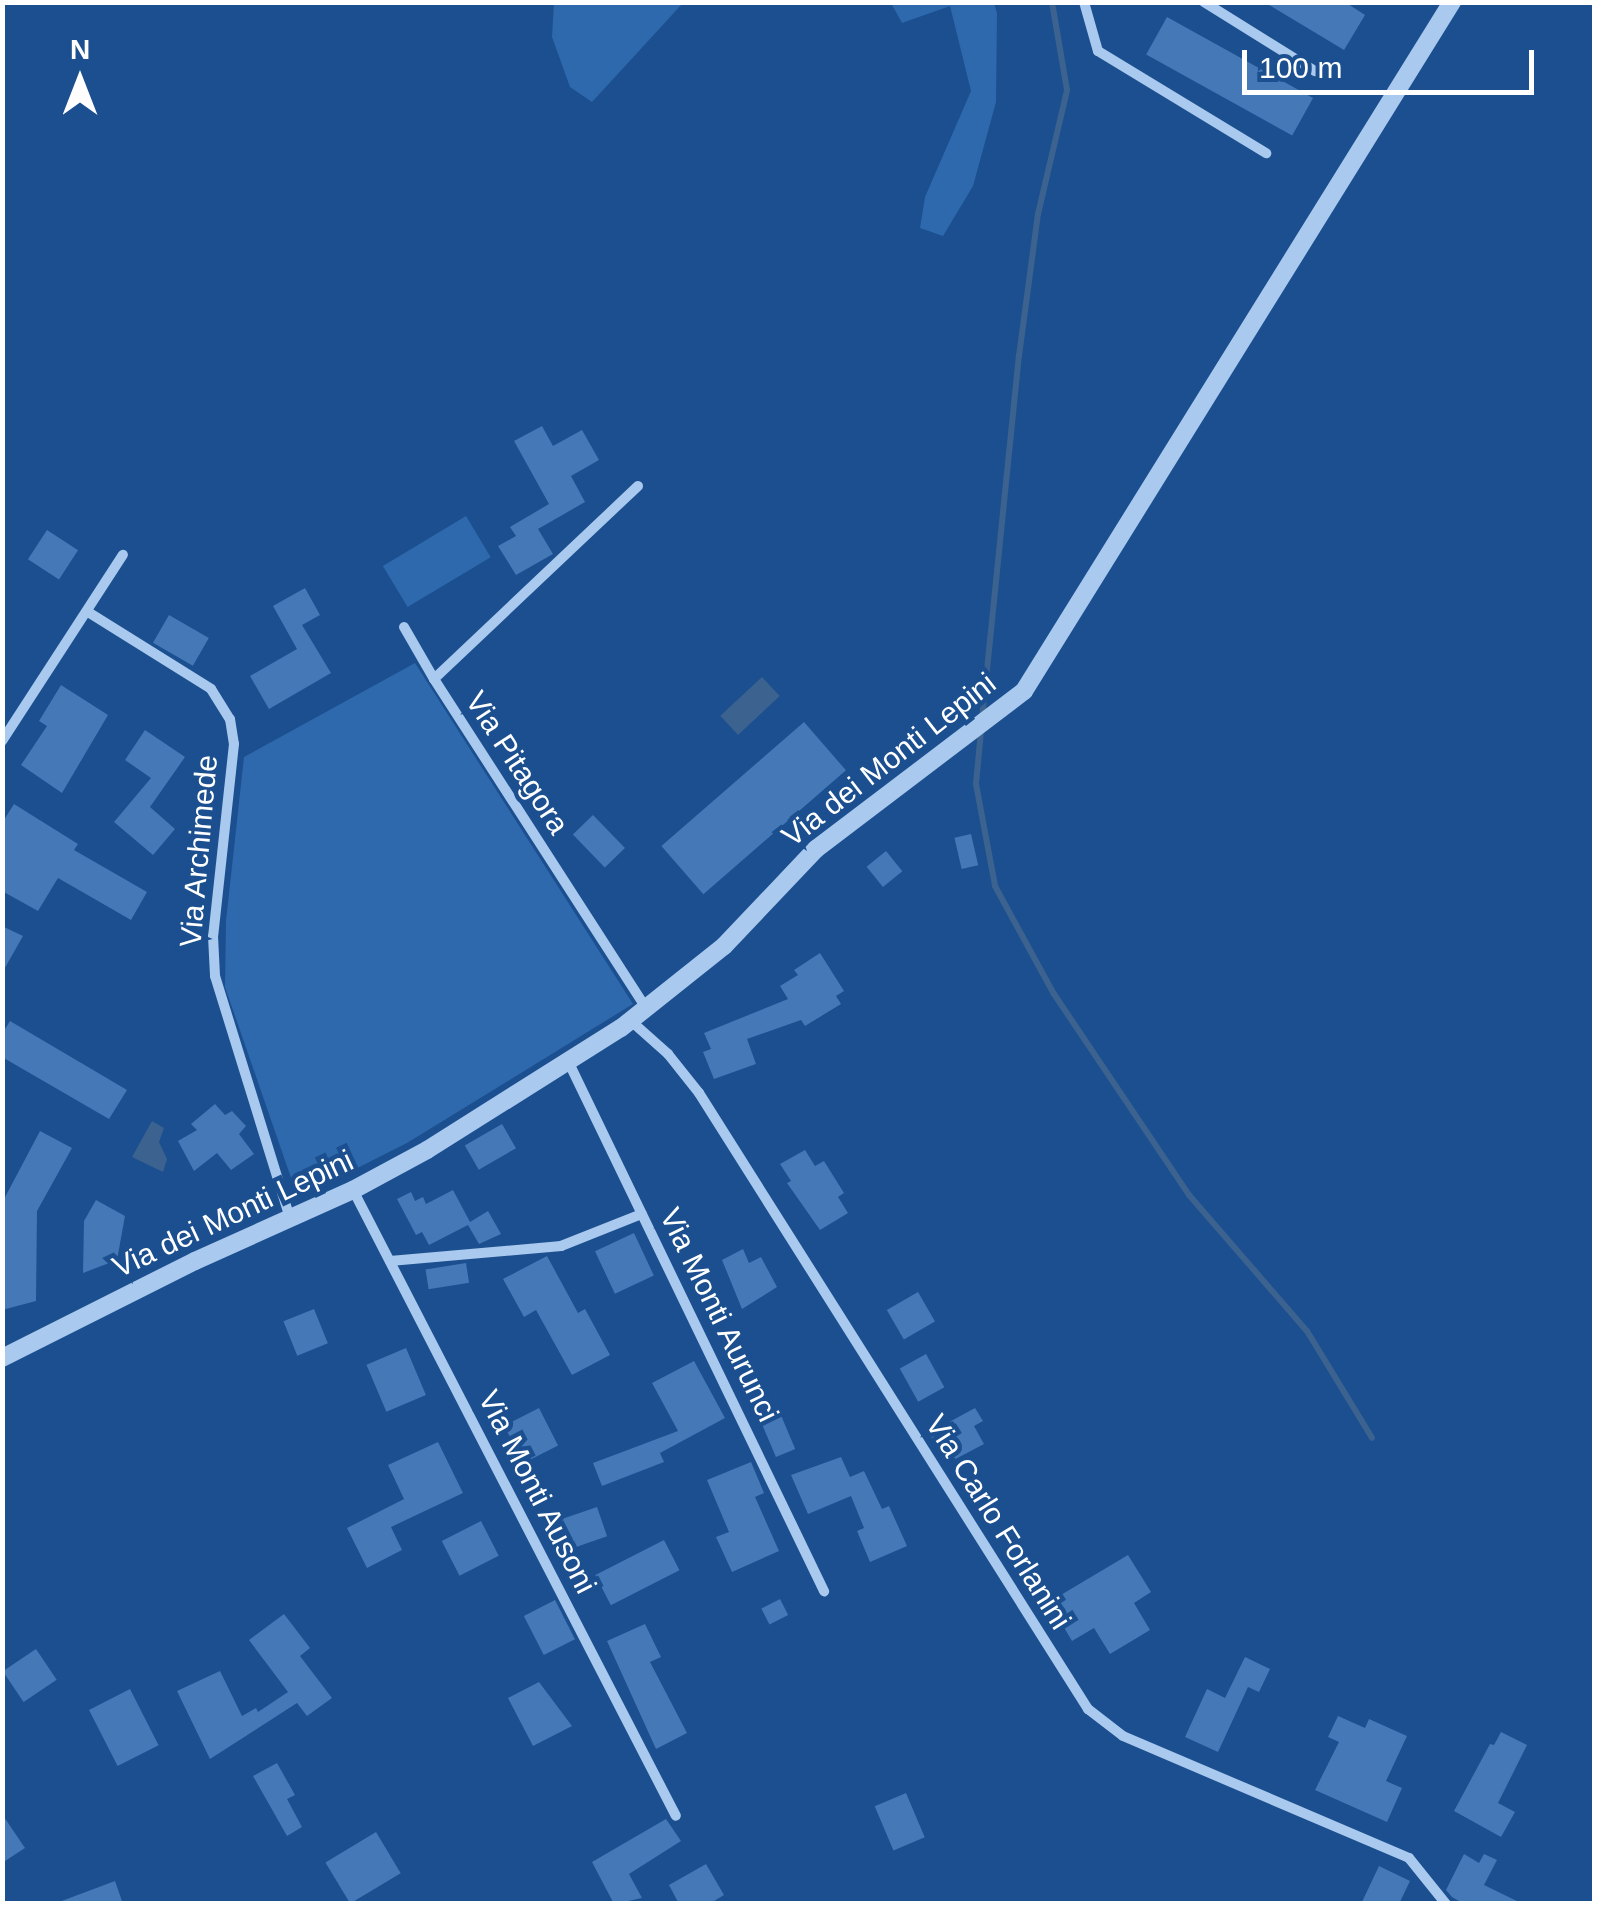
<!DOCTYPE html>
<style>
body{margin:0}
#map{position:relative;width:1597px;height:1906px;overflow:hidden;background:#1b4f8f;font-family:Helvetica,sans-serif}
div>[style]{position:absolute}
.green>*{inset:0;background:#2e69ad;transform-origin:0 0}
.water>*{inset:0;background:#3c6290;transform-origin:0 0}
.stream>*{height:6px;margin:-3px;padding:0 3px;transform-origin:3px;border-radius:3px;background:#3c6290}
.building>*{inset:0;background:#4478b7;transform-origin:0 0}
.minor>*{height:10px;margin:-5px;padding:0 5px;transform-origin:5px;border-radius:5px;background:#a9c9ee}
.tertiary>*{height:18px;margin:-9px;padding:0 9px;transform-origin:9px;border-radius:9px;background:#a9c9ee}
span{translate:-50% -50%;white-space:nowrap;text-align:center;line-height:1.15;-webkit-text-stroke:9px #1b4f8f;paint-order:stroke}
.street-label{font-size:30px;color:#fff}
.frame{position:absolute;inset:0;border:5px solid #fff;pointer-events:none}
.north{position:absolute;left:30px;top:30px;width:100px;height:100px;-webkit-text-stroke:8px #1b4f8f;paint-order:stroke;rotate:0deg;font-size:28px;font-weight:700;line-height:40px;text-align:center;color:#fff}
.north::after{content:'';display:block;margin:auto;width:35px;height:45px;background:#fff;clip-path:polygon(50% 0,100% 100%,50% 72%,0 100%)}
.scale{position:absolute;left:1242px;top:50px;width:292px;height:45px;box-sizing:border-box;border:5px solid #fff;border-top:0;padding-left:12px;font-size:30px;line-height:35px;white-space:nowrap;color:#fff;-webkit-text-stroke:8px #1b4f8f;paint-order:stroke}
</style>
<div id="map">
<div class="green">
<i style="clip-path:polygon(554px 3px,554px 2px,683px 3px,592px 102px,570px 87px,552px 37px)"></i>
<i style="clip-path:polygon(891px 3px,994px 3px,997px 13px,996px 102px,973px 186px,943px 236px,920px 228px,925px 197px,971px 91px,950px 6px,902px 23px)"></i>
<i style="left:466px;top:516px;width:48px;height:97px;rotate:59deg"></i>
<i style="clip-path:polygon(415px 663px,633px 1004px,407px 1143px,298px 1198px,225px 987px,226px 921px,244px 757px)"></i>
</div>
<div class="water">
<i style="left:762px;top:677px;width:26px;height:57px;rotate:47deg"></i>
<i style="clip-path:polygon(152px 1121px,164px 1128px,159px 1142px,167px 1159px,163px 1172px,132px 1157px)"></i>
</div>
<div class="stream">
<i style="left:982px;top:719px;width:365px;rotate:-84.2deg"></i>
<i style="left:1019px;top:356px;width:143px;rotate:-82.4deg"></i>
<i style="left:1038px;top:214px;width:127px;rotate:-76.8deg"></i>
<i style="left:1067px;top:90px;width:89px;rotate:-99.7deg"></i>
<i style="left:981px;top:731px;width:53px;rotate:95.4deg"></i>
<i style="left:976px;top:784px;width:104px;rotate:79.4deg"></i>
<i style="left:995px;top:886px;width:123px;rotate:61.4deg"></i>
<i style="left:1054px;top:994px;width:242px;rotate:56.1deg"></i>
<i style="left:1189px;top:1195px;width:180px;rotate:49.1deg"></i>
<i style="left:1307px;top:1331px;width:125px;rotate:58.7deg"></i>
</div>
<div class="building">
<i style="clip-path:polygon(1264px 2px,1345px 2px,1365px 15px,1344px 50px)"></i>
<i style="left:1167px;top:17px;width:167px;height:43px;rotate:29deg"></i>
<i style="clip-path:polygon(542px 426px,553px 446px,582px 430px,599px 460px,571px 476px,585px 502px,538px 529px,553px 554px,516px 575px,498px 546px,516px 536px,510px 527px,549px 504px,514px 441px)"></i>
<i style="left:47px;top:530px;width:37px;height:35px;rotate:33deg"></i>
<i style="clip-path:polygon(305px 588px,320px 615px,302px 625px,331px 673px,269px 709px,250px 676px,297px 649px,273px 606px)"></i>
<i style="left:169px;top:615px;width:46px;height:32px;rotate:30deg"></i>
<i style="clip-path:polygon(61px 685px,108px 715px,62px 793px,21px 765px,47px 726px,39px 721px)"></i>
<i style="left:804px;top:722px;width:64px;height:189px;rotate:49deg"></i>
<i style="clip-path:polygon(145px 730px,185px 757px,150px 807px,175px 829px,153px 855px,114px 822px,151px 778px,125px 760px)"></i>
<i style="clip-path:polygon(14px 804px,78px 844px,74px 850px,147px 892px,131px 920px,58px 878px,38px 911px,2px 891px,2px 823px)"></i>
<i style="left:593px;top:815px;width:46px;height:28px;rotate:46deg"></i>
<i style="left:971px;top:834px;width:32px;height:17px;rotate:77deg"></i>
<i style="left:886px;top:851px;width:26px;height:25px;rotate:51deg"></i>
<i style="clip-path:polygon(2px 926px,23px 936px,2px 973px)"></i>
<i style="clip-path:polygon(820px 953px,844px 991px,836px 996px,841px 1004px,805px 1026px,801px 1020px,747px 1039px,756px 1064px,714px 1079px,703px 1052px,711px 1049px,704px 1033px,788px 999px,780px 986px,798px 975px,794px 970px)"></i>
<i style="clip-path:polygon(10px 1021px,127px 1090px,109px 1119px,2px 1057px,2px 1034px)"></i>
<i style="clip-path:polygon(215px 1104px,225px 1115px,232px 1111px,246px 1126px,239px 1134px,254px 1154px,231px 1170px,217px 1153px,194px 1171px,178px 1141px,197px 1130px,191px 1124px)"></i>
<i style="left:502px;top:1124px;width:28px;height:43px;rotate:60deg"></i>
<i style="clip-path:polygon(40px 1131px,72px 1148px,37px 1211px,36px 1301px,2px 1310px,3px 1201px)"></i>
<i style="clip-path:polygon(805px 1150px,815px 1166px,824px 1161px,844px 1193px,838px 1197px,848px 1213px,820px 1230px,787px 1183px,791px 1181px,780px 1164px)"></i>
<i style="clip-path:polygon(453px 1190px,470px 1222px,488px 1211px,501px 1234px,479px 1244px,468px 1225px,429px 1245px,422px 1232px,416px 1235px,397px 1199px,411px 1192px,415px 1201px,423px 1197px,426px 1204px)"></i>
<i style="clip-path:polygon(96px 1200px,125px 1216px,117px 1260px,83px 1273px,84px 1221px)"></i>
<i style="left:634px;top:1233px;width:47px;height:43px;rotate:65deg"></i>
<i style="clip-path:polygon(743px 1249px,749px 1263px,761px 1257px,777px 1287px,742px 1309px,722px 1260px)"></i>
<i style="clip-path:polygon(547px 1256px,578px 1313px,585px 1309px,610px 1355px,572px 1375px,536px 1310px,524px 1317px,503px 1279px)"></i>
<i style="left:466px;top:1263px;width:20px;height:41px;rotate:81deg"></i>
<i style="left:918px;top:1292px;width:34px;height:36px;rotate:60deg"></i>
<i style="left:314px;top:1309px;width:37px;height:33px;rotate:68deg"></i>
<i style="left:406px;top:1348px;width:51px;height:43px;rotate:67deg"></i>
<i style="left:926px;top:1354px;width:38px;height:30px;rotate:61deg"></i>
<i style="clip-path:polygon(694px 1361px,725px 1418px,660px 1453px,664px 1462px,602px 1486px,593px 1463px,678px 1431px,652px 1383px)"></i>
<i style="left:539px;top:1408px;width:42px;height:39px;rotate:63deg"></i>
<i style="clip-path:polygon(975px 1408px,983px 1421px,974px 1426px,984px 1444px,946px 1464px,929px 1433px)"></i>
<i style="left:780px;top:1413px;width:39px;height:21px;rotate:67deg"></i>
<i style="clip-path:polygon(438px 1442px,463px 1493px,391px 1527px,402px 1550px,367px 1568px,347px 1528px,404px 1499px,388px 1465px)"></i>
<i style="clip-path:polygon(841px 1457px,850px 1477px,864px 1471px,882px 1509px,889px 1506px,907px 1546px,870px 1562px,857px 1531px,864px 1528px,851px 1496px,808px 1514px,791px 1475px)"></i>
<i style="clip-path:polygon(751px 1462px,764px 1493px,755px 1497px,779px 1551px,732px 1572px,716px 1537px,729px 1532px,707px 1480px)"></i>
<i style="left:597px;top:1507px;width:31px;height:54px;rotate:71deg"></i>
<i style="left:481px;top:1521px;width:39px;height:44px;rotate:63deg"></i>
<i style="left:664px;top:1540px;width:34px;height:77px;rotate:63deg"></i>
<i style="clip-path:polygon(1128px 1555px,1151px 1592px,1134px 1603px,1150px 1630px,1110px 1654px,1094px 1628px,1072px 1641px,1049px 1602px)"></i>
<i style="left:780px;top:1599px;width:18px;height:21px;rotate:63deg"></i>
<i style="left:555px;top:1600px;width:44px;height:35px;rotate:63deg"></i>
<i style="clip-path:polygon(284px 1614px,310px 1648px,300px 1656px,332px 1698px,307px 1716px,297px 1703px,210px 1759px,177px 1691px,220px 1671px,242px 1716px,256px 1708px,258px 1712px,288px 1692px,249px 1640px)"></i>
<i style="clip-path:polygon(645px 1624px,661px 1657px,650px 1662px,687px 1733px,656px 1749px,607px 1641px)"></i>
<i style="left:36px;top:1649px;width:37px;height:40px;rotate:56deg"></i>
<i style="clip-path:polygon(1245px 1657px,1270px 1669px,1259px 1692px,1248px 1687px,1218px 1752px,1185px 1737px,1207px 1689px,1225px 1698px)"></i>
<i style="clip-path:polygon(539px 1682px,572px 1726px,533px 1746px,508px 1698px)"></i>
<i style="left:130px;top:1689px;width:63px;height:46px;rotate:63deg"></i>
<i style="clip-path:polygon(1338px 1716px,1365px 1728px,1369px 1719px,1407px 1736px,1386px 1781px,1402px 1788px,1387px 1822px,1315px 1790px,1339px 1742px,1328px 1737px)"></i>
<i style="clip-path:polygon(1501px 1732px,1527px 1745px,1498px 1803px,1515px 1812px,1501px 1837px,1454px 1811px,1490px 1744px,1494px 1745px)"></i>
<i style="clip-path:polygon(277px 1763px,295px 1795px,287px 1799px,302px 1827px,287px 1836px,253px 1776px)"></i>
<i style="left:906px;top:1793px;width:48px;height:34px;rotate:67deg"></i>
<i style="clip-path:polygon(2px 1814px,25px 1848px,2px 1863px)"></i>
<i style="clip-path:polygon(666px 1819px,681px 1841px,629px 1874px,642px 1898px,614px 1904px,592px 1862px)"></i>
<i style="left:376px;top:1832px;width:48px;height:59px;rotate:59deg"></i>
<i style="clip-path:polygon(1464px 1854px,1479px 1863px,1484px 1854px,1497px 1860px,1484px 1885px,1523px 1904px,1464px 1904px,1452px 1897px,1446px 1890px)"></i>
<i style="clip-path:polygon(706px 1864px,724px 1895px,709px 1904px,679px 1904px,669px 1885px)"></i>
<i style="clip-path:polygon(1379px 1866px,1410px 1881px,1399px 1904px,1361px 1904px)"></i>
<i style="clip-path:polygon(115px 1881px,123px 1904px,60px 1904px,59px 1902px)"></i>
</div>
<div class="minor">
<i style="left:1084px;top:2px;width:51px;rotate:74.1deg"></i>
<i style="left:1098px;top:51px;width:197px;rotate:31.3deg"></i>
<i style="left:1204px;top:2px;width:131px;rotate:31.9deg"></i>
<i style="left:638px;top:486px;width:281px;rotate:136.6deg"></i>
<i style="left:434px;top:679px;width:393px;rotate:57.2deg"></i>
<i style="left:88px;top:612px;width:145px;rotate:32deg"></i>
<i style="left:211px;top:689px;width:36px;rotate:58deg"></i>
<i style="left:230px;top:719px;width:25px;rotate:81deg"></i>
<i style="left:234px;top:744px;width:193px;rotate:96.2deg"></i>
<i style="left:213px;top:936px;width:40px;rotate:87.1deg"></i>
<i style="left:215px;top:976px;width:254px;rotate:72.8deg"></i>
<i style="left:404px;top:627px;width:60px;rotate:60deg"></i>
<i style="left:2px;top:741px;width:222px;rotate:-57deg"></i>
<i style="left:631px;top:1021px;width:50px;rotate:41.7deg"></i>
<i style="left:668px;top:1054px;width:50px;rotate:51.5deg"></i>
<i style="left:699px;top:1093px;width:729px;rotate:57.73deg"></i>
<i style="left:1088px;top:1709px;width:44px;rotate:37.6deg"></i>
<i style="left:1123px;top:1736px;width:311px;rotate:23.1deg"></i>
<i style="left:1409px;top:1858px;width:59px;rotate:51.2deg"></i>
<i style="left:568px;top:1061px;width:589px;rotate:64.22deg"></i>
<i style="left:353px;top:1190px;width:704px;rotate:62.71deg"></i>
<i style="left:390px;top:1261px;width:172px;rotate:-5deg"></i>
<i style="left:561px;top:1246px;width:87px;rotate:-21.6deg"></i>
</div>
<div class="tertiary">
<i style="left:2px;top:1358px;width:216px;rotate:-26.7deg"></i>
<i style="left:195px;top:1261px;width:173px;rotate:-24.2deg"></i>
<i style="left:353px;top:1190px;width:84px;rotate:-28.4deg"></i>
<i style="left:427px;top:1150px;width:229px;rotate:-32.2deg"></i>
<i style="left:621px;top:1028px;width:132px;rotate:-38.5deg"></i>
<i style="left:724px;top:946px;width:134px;rotate:-46.5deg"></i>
<i style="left:816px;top:849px;width:261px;rotate:-37.2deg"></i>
<i style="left:1024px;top:691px;width:811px;rotate:-58.15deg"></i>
</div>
<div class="street-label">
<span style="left:889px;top:760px;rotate:-38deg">Via dei Monti Lepini</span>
<span style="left:517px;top:763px;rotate:57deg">Via Pitagora</span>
<span style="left:199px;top:851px;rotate:-85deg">Via Archimede</span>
<span style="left:233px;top:1214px;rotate:-25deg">Via dei Monti Lepini</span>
<span style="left:719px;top:1315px;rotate:64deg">Via Monti Aurunci</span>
<span style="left:537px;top:1492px;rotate:63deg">Via Monti Ausoni</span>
<span style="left:998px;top:1522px;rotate:58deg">Via Carlo Forlanini</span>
</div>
<div class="frame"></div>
<div class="north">N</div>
<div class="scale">100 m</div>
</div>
